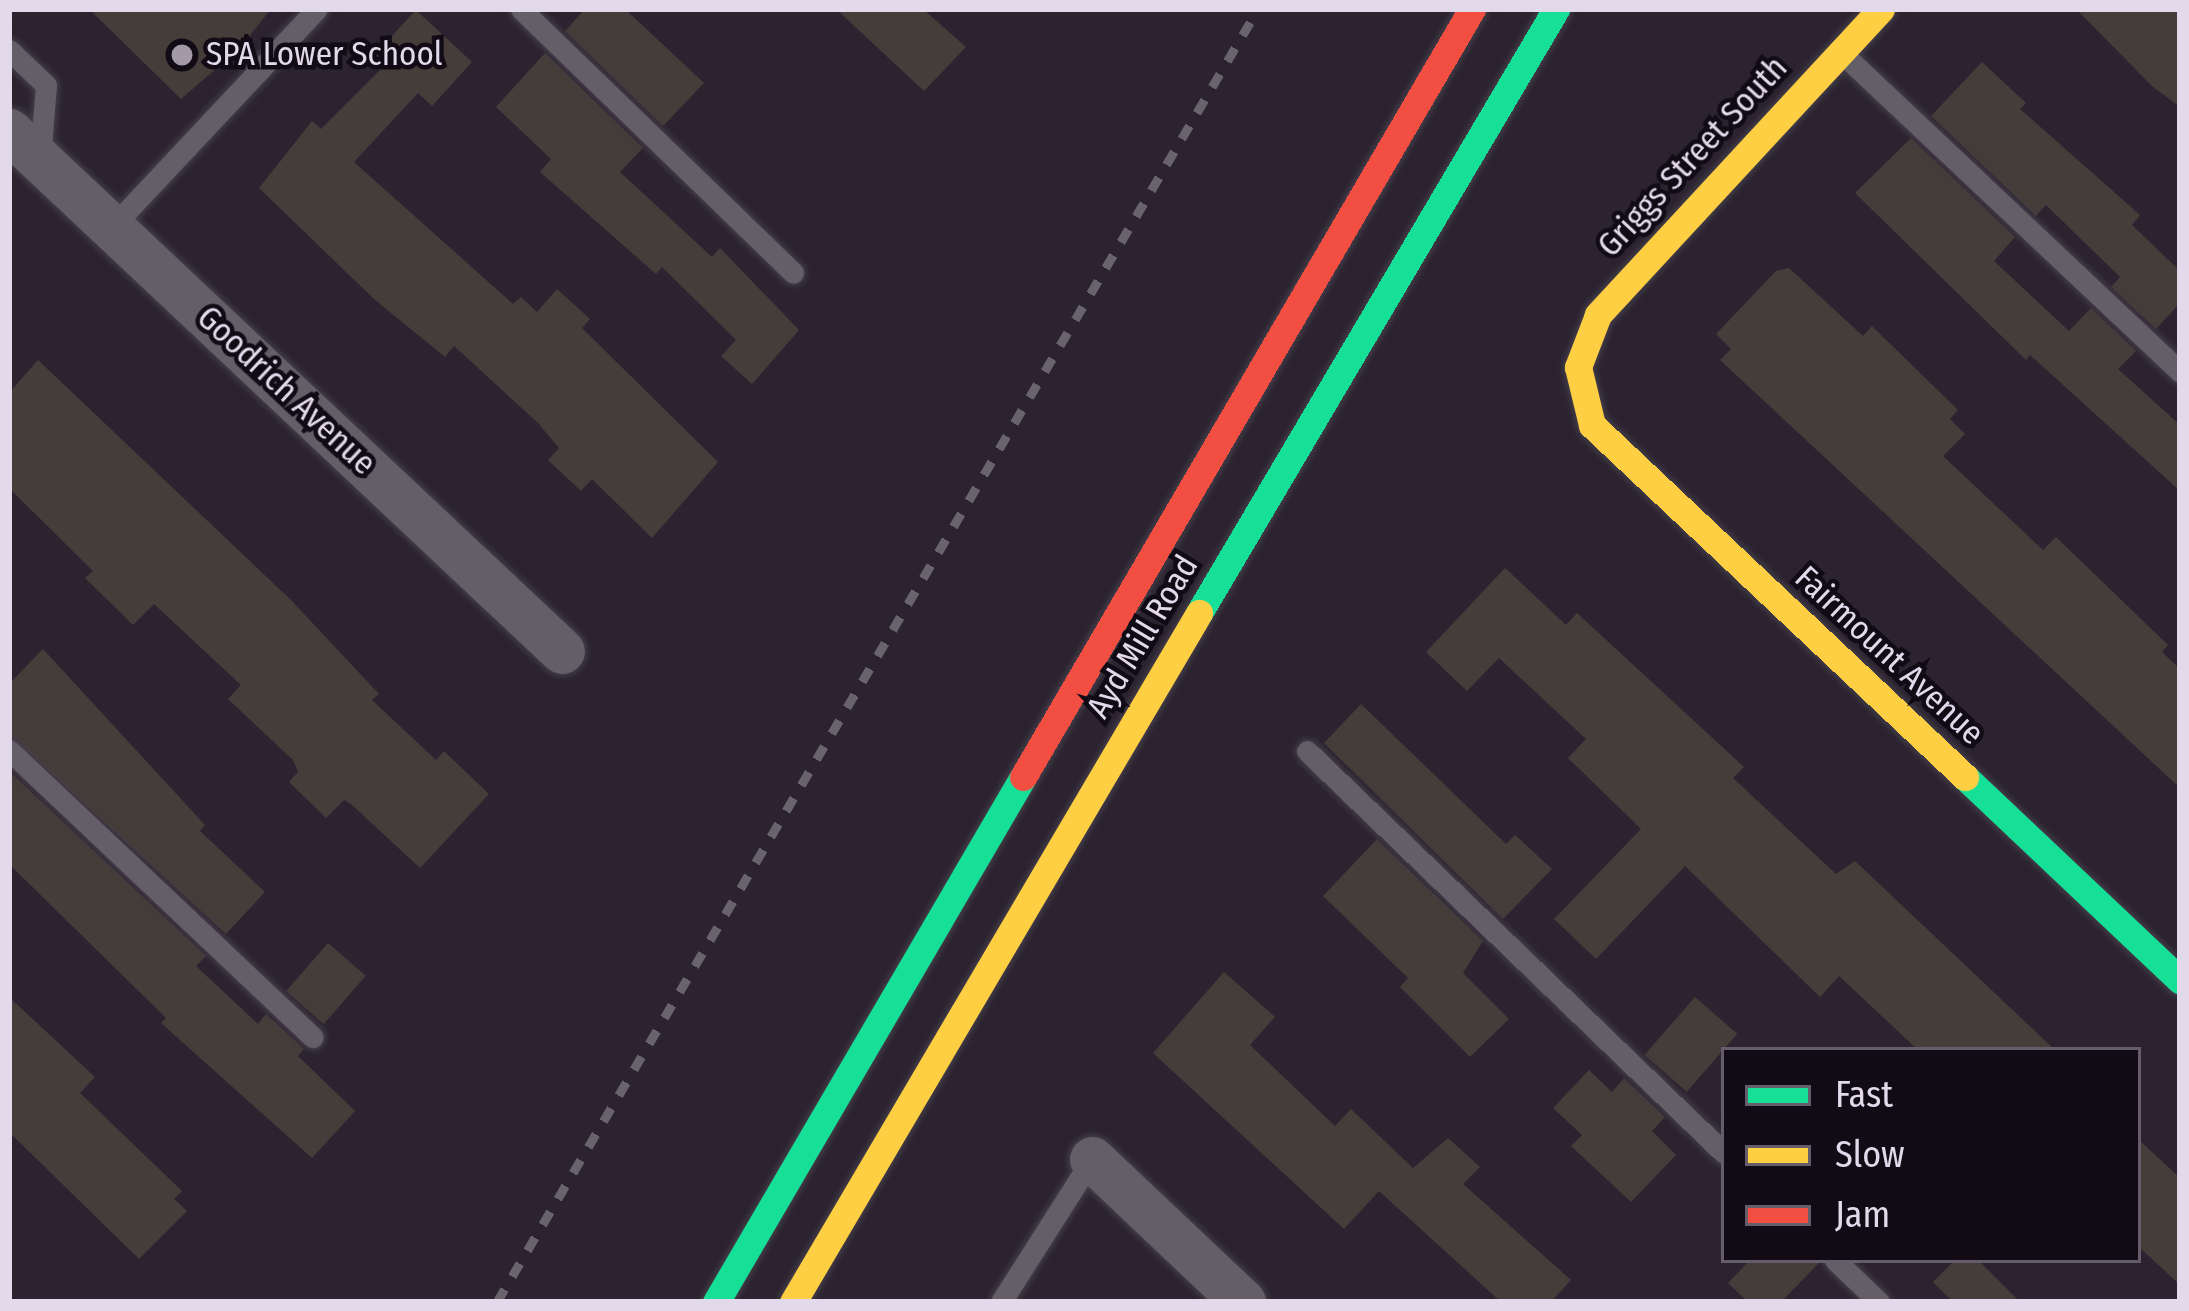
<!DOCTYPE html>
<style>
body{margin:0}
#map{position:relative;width:2189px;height:1311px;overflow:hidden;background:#2b2430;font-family:"Fira Sans Condensed",sans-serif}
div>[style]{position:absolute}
.building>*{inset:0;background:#453d3a;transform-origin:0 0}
.roads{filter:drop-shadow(0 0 3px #453f4a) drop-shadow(0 0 3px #453f4a)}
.lane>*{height:21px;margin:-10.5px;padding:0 10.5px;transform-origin:10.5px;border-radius:10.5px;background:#645e69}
.street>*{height:45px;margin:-22.5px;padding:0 22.5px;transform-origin:22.5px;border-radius:22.5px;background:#645e69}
.fast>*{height:27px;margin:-13.5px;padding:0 13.5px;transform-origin:13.5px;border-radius:13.5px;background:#16e098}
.slow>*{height:27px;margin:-13.5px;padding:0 13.5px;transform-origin:13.5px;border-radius:13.5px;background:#ffcf43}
.jam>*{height:27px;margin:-13.5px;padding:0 13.5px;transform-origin:13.5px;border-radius:13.5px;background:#f24e42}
.rail>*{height:9px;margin-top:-4.5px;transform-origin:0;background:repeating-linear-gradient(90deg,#68636c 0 15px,transparent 0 30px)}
.dots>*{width:33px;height:33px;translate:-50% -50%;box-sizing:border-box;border:6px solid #110b16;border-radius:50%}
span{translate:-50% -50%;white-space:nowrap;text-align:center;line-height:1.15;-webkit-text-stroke:9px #110b16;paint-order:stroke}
.poi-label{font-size:33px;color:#e2d9ea}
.left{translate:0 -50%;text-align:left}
.street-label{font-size:33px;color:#e2d9ea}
.frame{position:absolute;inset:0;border:12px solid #e2d9ea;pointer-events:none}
.legend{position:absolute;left:1721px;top:1047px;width:420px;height:216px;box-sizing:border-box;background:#110b16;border:3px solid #655d6b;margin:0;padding:15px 21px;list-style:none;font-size:36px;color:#e2d9ea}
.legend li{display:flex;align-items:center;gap:24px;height:60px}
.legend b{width:60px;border:3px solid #655d6b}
</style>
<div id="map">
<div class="building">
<i style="clip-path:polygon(89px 9px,271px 9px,239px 49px,181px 99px)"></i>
<i style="clip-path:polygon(585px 9px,625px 9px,704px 83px,663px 126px,565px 31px)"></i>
<i style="clip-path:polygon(836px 9px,923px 9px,966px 47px,924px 91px)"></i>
<i style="clip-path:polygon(2076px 9px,2180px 9px,2180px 107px,2152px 86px)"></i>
<i style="clip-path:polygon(416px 10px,472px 62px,432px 106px,418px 93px,354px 162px,513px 304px,521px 297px,537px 312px,557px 289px,590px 319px,582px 328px,718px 462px,652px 538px,592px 479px,581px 491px,548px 460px,559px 448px,538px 423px,454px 346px,445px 357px,374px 299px,259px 188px,312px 121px,321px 129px,386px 64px,375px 54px)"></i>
<i style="clip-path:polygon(545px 53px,643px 148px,620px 172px,712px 257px,720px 248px,799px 330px,752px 384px,721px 356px,736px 340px,662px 267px,656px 274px,540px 172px,551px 159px,496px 107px)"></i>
<i style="clip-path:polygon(1982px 62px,2026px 103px,2020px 109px,2140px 215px,2132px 225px,2180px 271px,2180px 303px,2156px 329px,2111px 287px,2120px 277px,2046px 205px,2036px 216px,1931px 116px)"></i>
<i style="clip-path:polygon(1911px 138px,2015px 237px,1994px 261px,2069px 331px,2091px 308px,2136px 351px,2118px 369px,2180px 425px,2180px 491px,2030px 355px,2026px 360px,1855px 193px)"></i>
<i style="clip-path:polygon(1789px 268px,1863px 336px,1872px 326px,1958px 410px,1950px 419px,1965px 434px,1943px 456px,2043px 550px,2056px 537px,2168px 645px,2162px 652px,2180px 669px,2180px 788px,1720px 360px,1731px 349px,1716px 334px,1776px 271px)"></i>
<i style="clip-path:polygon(38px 360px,291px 600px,379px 694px,372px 700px,436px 760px,444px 751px,489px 794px,420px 868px,351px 804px,344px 800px,326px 818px,289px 782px,298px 772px,293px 760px,228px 699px,241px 685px,154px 604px,133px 625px,85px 578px,93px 571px,9px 488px,9px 393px)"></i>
<i style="clip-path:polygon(1505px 568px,1566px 625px,1577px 613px,1744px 767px,1733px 778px,1836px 874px,1855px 861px,2055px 1050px,1918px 1050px,1839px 976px,1820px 997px,1685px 866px,1596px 959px,1554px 919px,1641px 829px,1568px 758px,1586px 739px,1499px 658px,1467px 691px,1426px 652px)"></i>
<i style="clip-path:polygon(43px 649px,205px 825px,200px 831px,265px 892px,226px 934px,9px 735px,9px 684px)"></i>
<i style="clip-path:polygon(1361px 704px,1506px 844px,1515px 835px,1552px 869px,1503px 919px,1324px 743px)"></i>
<i style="clip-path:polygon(9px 771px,206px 956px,196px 966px,258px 1024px,266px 1014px,304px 1049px,298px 1056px,355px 1111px,312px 1158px,161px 1023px,166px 1018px,9px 864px)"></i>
<i style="clip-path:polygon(1377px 839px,1483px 941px,1463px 973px,1509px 1019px,1470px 1057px,1400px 987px,1408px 978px,1323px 896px)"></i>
<i style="left:328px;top:943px;width:50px;height:64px;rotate:41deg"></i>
<i style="clip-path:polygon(1224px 972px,1275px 1017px,1250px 1045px,1335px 1126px,1351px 1109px,1413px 1168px,1448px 1138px,1480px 1167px,1463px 1184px,1571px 1280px,1551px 1302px,1501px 1302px,1379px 1191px,1344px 1229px,1153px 1053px)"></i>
<i style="clip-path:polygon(9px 997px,95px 1077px,80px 1093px,182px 1191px,174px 1199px,187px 1211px,139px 1259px,9px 1132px)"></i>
<i style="left:1695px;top:997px;width:56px;height:77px;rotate:41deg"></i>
<i style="clip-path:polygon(1589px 1070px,1612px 1092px,1624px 1078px,1665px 1117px,1652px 1131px,1676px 1155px,1631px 1202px,1571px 1146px,1582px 1135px,1553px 1108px)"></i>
<i style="clip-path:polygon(2138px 1139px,2180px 1178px,2180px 1285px,2138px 1246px)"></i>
<i style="clip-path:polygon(1750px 1260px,1820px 1260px,1820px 1262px,1781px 1302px,1748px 1302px,1728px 1283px)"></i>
<i style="clip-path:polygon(1955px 1260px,1978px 1260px,2020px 1302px,1953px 1302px,1933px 1282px)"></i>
</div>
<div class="roads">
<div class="lane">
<i style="left:521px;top:9px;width:379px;rotate:44.1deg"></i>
<i style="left:9px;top:50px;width:51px;rotate:43.4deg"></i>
<i style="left:46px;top:85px;width:75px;rotate:94.6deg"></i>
<i style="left:1845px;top:56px;width:461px;rotate:43.3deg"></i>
<i style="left:112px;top:227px;width:299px;rotate:-46.8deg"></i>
<i style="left:9px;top:750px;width:418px;rotate:43.4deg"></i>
<i style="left:1307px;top:751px;width:579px;rotate:43.95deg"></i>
<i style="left:1835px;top:1260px;width:61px;rotate:43.7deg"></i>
<i style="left:1001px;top:1302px;width:169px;rotate:-57.5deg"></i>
</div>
<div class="street">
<i style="left:9px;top:131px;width:759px;rotate:43.24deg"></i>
<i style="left:1092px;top:1159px;width:208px;rotate:43.4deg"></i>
</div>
<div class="fast">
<i style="left:1199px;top:613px;width:702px;rotate:-59.41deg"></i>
<i style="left:1965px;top:777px;width:296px;rotate:43.4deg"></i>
<i style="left:716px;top:1302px;width:608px;rotate:-59.68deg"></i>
</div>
<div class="slow">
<i style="left:1881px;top:9px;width:417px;rotate:132.8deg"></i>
<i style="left:1598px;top:315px;width:56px;rotate:111deg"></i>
<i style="left:1578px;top:367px;width:60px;rotate:76.4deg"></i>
<i style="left:1592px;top:425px;width:513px;rotate:43.34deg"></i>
<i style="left:793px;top:1302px;width:800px;rotate:-59.49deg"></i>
</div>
<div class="jam">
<i style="left:1023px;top:777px;width:890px;rotate:-59.69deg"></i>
</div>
</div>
<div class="rail">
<i style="left:497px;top:1302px;width:1500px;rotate:-59.52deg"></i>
</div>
<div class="dots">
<i style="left:182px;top:55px;background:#a29aa9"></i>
</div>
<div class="poi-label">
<span class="left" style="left:206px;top:55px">SPA Lower School</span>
</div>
<div class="street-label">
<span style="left:1693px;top:157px;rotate:-47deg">Griggs Street South</span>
<span style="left:286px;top:391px;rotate:43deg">Goodrich Avenue</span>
<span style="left:1143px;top:637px;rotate:-59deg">Ayd Mill Road</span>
<span style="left:1889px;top:656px;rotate:43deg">Fairmount Avenue</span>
</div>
<div class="frame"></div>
<ul class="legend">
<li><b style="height:15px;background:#16e098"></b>Fast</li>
<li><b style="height:15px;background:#ffcf43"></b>Slow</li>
<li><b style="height:15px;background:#f24e42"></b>Jam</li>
</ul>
</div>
